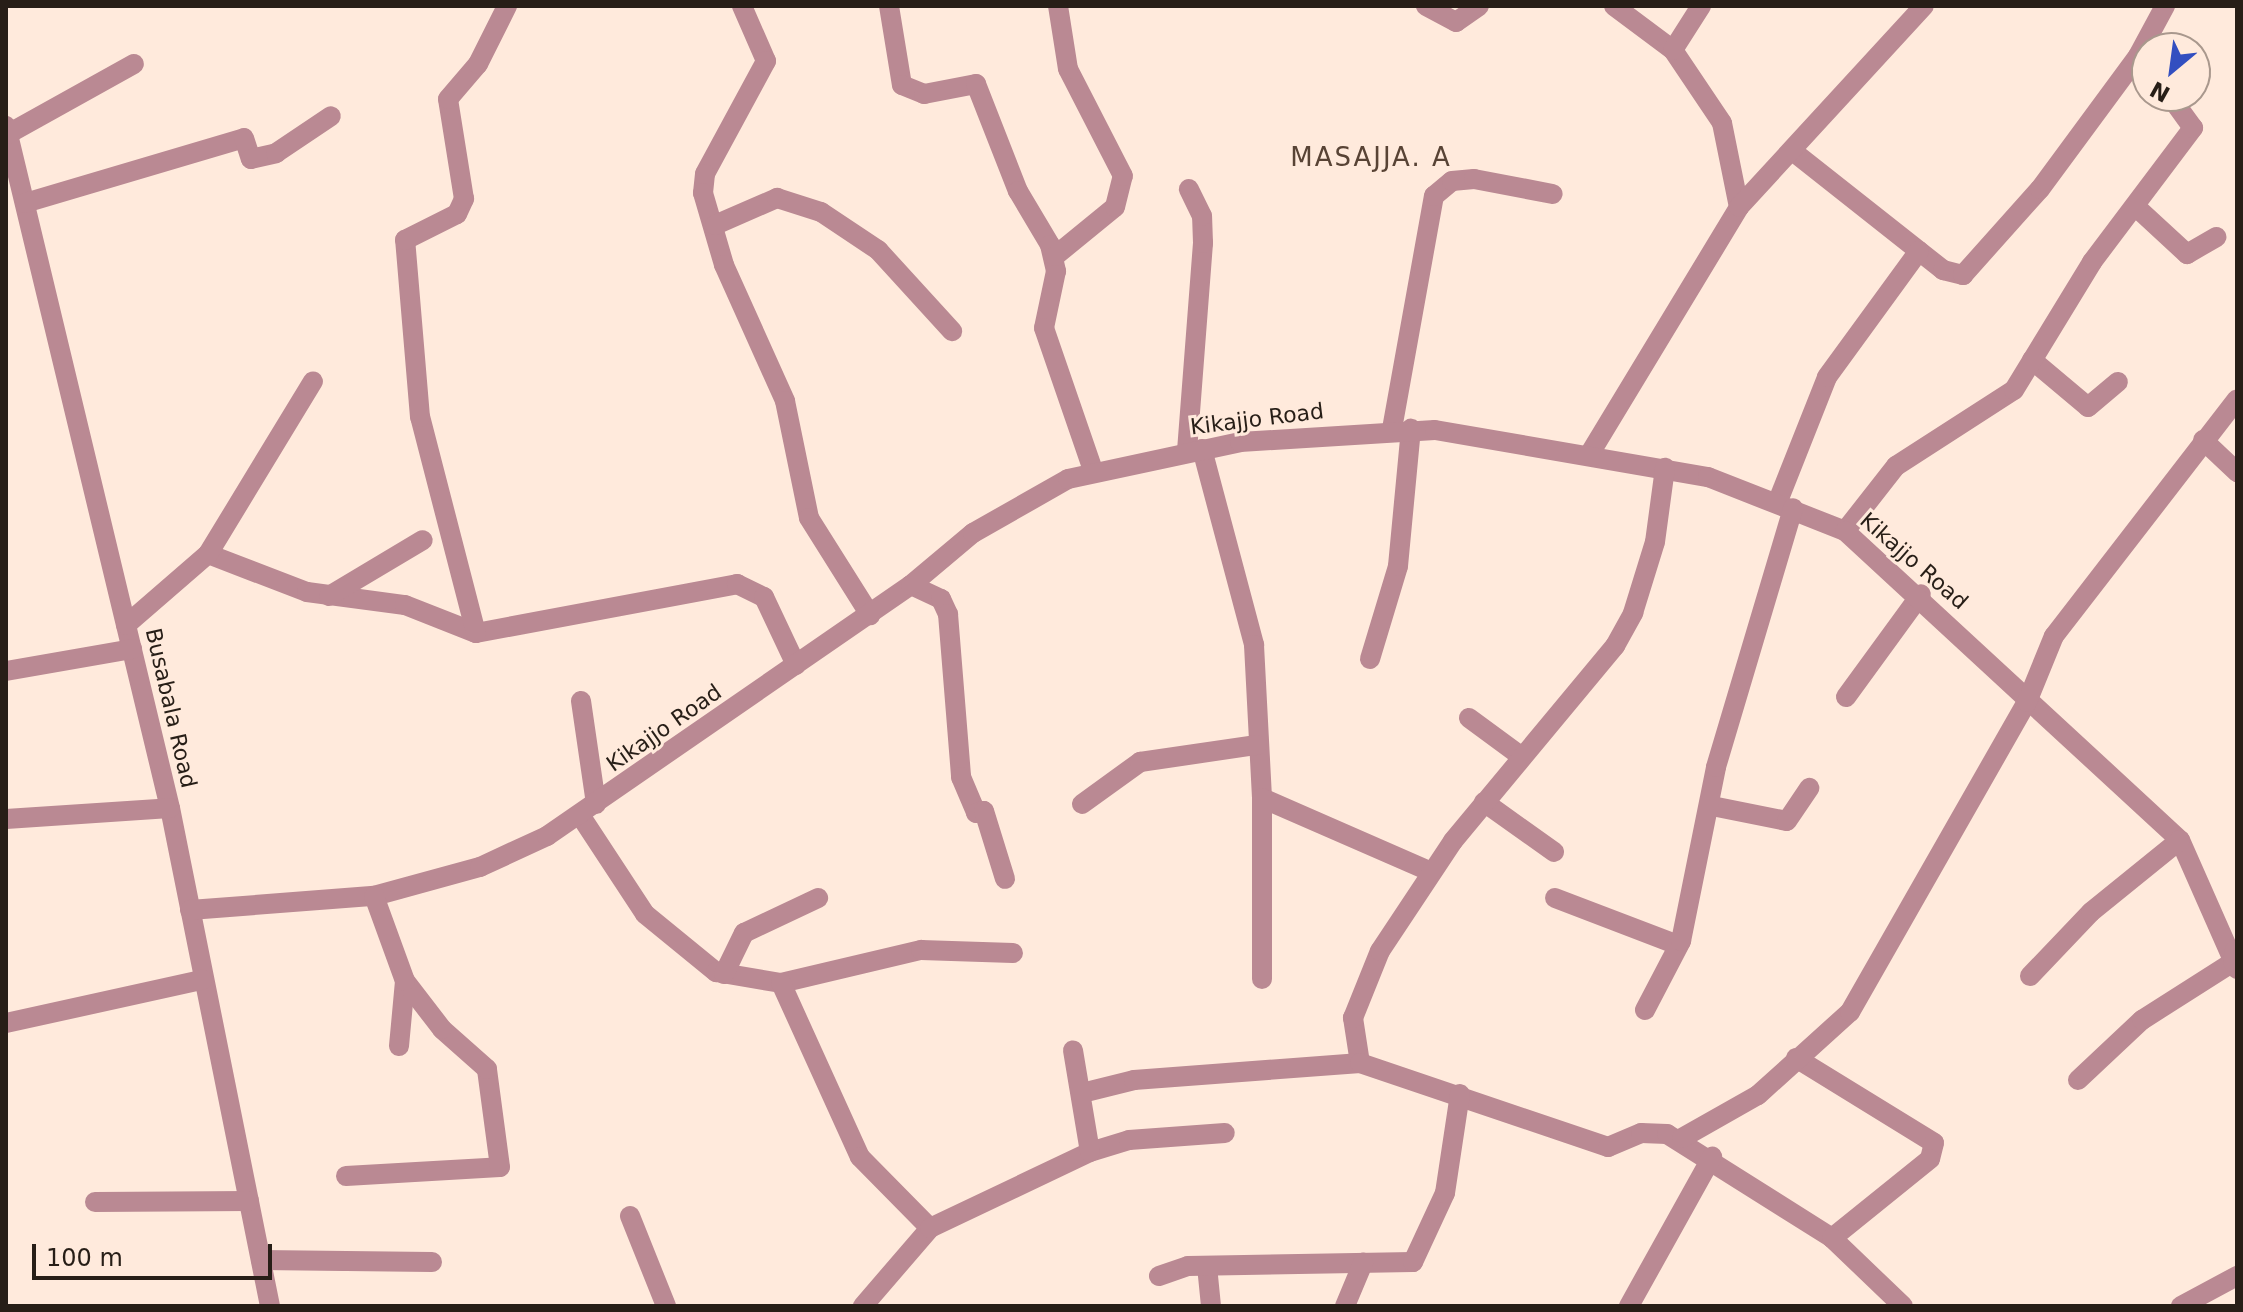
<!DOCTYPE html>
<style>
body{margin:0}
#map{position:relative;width:2243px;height:1312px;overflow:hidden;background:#ffeadc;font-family:"DejaVu Sans",sans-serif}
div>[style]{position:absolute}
.minor>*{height:20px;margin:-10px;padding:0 10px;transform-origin:10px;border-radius:10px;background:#ba8993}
span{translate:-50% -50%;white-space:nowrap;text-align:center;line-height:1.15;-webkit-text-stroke:6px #ffeadc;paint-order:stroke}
.street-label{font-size:22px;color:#271e17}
.quarter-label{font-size:26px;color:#584335;letter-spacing:2px}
.frame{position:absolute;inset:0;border:8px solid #271e17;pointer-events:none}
.north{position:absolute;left:2131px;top:32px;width:80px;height:80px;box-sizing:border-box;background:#ffeadc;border:2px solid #a9988d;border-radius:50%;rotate:209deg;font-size:22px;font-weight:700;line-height:32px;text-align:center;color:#271e17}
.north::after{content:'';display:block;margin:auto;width:28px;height:36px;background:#334fc0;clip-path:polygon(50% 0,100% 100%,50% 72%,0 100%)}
.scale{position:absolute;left:32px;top:1244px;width:240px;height:36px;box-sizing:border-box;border:4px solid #271e17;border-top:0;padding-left:10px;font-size:24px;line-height:28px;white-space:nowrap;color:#271e17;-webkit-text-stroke:6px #ffeadc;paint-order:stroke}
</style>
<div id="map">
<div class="minor">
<i style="left:742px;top:6px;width:60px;rotate:66.4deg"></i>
<i style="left:766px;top:61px;width:128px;rotate:118.4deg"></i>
<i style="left:705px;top:174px;width:19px;rotate:96deg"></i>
<i style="left:703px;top:193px;width:75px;rotate:73.7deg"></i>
<i style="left:724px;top:265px;width:149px;rotate:65.8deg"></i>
<i style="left:785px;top:401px;width:119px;rotate:78.4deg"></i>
<i style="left:809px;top:518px;width:115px;rotate:57.8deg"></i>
<i style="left:889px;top:6px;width:80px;rotate:80.7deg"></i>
<i style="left:902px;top:85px;width:24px;rotate:22deg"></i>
<i style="left:924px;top:94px;width:53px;rotate:-10.9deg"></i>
<i style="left:976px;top:84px;width:115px;rotate:68.6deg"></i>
<i style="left:1018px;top:191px;width:63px;rotate:59.3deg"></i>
<i style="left:1050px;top:245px;width:27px;rotate:77deg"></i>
<i style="left:1056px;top:271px;width:58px;rotate:101.9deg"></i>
<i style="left:1044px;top:328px;width:150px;rotate:71deg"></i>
<i style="left:1426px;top:6px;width:34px;rotate:28deg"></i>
<i style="left:1456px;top:22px;width:28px;rotate:-35deg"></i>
<i style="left:1614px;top:6px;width:74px;rotate:36.7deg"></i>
<i style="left:1673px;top:50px;width:88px;rotate:56.1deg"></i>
<i style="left:1722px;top:123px;width:86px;rotate:78.6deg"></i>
<i style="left:1673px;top:50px;width:52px;rotate:-57.5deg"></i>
<i style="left:6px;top:126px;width:701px;rotate:76.48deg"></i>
<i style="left:170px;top:808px;width:508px;rotate:78.65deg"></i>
<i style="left:8px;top:134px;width:144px;rotate:-29.1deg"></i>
<i style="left:1795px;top:153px;width:189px;rotate:38.3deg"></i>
<i style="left:1943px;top:270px;width:21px;rotate:14deg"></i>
<i style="left:1963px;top:275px;width:115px;rotate:-48.2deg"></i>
<i style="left:2040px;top:189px;width:165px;rotate:-53.6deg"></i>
<i style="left:2138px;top:56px;width:57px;rotate:-61.6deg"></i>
<i style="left:25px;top:203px;width:228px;rotate:-16.5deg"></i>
<i style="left:244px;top:138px;width:22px;rotate:72deg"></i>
<i style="left:251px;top:159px;width:26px;rotate:-13deg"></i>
<i style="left:276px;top:153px;width:66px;rotate:-33.9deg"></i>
<i style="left:2135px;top:206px;width:71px;rotate:42.7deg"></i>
<i style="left:2187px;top:254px;width:34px;rotate:-30deg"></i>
<i style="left:715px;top:225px;width:68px;rotate:-23.5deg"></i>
<i style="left:777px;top:198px;width:46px;rotate:17.7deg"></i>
<i style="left:821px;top:212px;width:69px;rotate:33.7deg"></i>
<i style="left:878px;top:250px;width:110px;rotate:47.6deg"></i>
<i style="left:1055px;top:256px;width:77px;rotate:-39.2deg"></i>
<i style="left:1115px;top:207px;width:32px;rotate:-76deg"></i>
<i style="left:1123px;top:176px;width:120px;rotate:-117.2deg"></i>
<i style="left:1068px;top:69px;width:64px;rotate:-99deg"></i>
<i style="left:2032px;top:360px;width:73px;rotate:40deg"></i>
<i style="left:2088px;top:407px;width:39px;rotate:-40deg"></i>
<i style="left:1392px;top:429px;width:237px;rotate:-79.8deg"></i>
<i style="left:1434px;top:196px;width:23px;rotate:-40deg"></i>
<i style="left:1452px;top:181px;width:22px;rotate:-5deg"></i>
<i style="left:1474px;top:179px;width:80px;rotate:10.8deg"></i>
<i style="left:2203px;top:440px;width:47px;rotate:43.3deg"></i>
<i style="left:1202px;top:449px;width:203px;rotate:75.1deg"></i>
<i style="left:1254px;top:645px;width:153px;rotate:87deg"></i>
<i style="left:1262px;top:798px;width:184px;rotate:23.6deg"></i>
<i style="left:1187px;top:451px;width:209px;rotate:-85.6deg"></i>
<i style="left:1203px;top:243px;width:27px;rotate:-92deg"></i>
<i style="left:1202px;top:216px;width:30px;rotate:-116deg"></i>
<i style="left:1589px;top:455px;width:290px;rotate:-58.8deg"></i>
<i style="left:1739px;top:207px;width:273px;rotate:-47.4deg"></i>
<i style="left:1778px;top:501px;width:133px;rotate:-68.4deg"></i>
<i style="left:1827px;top:377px;width:156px;rotate:-53.9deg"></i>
<i style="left:1845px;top:531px;width:83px;rotate:-51.9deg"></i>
<i style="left:1896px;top:466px;width:140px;rotate:-32.8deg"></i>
<i style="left:2014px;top:390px;width:150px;rotate:-58.6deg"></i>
<i style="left:2092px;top:262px;width:168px;rotate:-53deg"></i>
<i style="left:2193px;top:128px;width:39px;rotate:-126deg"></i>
<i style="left:208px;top:554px;width:106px;rotate:21deg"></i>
<i style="left:307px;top:592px;width:99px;rotate:7.6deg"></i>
<i style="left:405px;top:605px;width:76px;rotate:21.5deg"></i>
<i style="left:476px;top:633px;width:266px;rotate:-10.6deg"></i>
<i style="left:737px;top:584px;width:30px;rotate:26deg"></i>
<i style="left:764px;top:597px;width:75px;rotate:64.8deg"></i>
<i style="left:911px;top:585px;width:33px;rotate:25deg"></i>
<i style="left:941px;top:599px;width:17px;rotate:65deg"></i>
<i style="left:948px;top:614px;width:164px;rotate:85.4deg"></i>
<i style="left:961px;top:777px;width:39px;rotate:67deg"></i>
<i style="left:976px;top:813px;width:8px;rotate:-14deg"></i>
<i style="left:984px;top:811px;width:71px;rotate:72.8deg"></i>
<i style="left:329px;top:596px;width:109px;rotate:-30.8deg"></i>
<i style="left:126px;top:625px;width:108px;rotate:-40.9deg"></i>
<i style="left:208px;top:554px;width:202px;rotate:-58.7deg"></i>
<i style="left:476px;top:633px;width:223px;rotate:-104.5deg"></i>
<i style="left:420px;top:417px;width:178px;rotate:-94.8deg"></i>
<i style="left:405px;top:240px;width:58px;rotate:-26.6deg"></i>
<i style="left:457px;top:214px;width:17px;rotate:-65deg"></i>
<i style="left:464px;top:199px;width:101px;rotate:-99.1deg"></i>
<i style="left:448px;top:99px;width:46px;rotate:-49.4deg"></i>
<i style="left:478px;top:64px;width:65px;rotate:-63.4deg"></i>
<i style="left:1370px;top:659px;width:97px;rotate:-73.2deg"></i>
<i style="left:1398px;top:566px;width:138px;rotate:-84.6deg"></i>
<i style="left:6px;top:671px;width:128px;rotate:-9.9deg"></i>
<i style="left:1846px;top:697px;width:127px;rotate:-53.9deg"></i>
<i style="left:581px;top:701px;width:104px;rotate:81.7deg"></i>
<i style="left:1469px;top:718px;width:66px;rotate:36.3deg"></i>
<i style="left:1262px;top:798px;width:181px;rotate:90deg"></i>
<i style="left:1484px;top:802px;width:86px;rotate:35.5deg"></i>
<i style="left:1082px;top:804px;width:72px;rotate:-35.9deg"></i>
<i style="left:1140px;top:762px;width:118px;rotate:-8.3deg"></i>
<i style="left:1712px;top:806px;width:76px;rotate:11.3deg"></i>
<i style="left:1787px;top:821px;width:40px;rotate:-56deg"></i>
<i style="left:580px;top:815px;width:118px;rotate:56.7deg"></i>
<i style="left:645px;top:914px;width:92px;rotate:39.2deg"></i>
<i style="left:716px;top:972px;width:66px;rotate:9.6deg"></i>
<i style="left:781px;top:983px;width:144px;rotate:-13.3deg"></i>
<i style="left:921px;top:950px;width:92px;rotate:1.9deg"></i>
<i style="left:6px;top:819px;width:164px;rotate:-3.8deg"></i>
<i style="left:1555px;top:898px;width:132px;rotate:20.9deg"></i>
<i style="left:190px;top:910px;width:185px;rotate:-4.4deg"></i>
<i style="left:374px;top:896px;width:110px;rotate:-15.3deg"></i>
<i style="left:480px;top:867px;width:74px;rotate:-24.8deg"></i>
<i style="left:547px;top:836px;width:442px;rotate:-34.6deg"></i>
<i style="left:911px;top:585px;width:81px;rotate:-40deg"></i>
<i style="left:973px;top:533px;width:109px;rotate:-29.6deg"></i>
<i style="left:1068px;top:479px;width:176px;rotate:-12.1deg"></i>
<i style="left:1240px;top:442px;width:195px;rotate:-3.5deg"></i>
<i style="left:1435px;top:430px;width:277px;rotate:9.8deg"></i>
<i style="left:1708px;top:477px;width:147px;rotate:21.5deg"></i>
<i style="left:1845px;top:531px;width:456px;rotate:42.7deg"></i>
<i style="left:2180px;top:840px;width:141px;rotate:66.2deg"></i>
<i style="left:724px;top:974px;width:46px;rotate:-64deg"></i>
<i style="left:744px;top:933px;width:82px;rotate:-25.3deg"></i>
<i style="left:2030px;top:976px;width:88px;rotate:-46.4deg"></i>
<i style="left:2091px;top:912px;width:114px;rotate:-39deg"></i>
<i style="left:781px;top:983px;width:191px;rotate:65.6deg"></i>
<i style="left:860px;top:1157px;width:100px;rotate:45.4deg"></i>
<i style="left:1645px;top:1010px;width:78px;rotate:-62.4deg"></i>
<i style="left:1681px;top:941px;width:177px;rotate:-78.6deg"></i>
<i style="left:1716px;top:767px;width:270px;rotate:-73.4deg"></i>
<i style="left:6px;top:1023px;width:201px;rotate:-12.4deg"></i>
<i style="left:399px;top:1046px;width:65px;rotate:-84.7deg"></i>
<i style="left:1796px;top:1058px;width:162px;rotate:31.6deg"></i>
<i style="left:1934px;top:1143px;width:16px;rotate:104deg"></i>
<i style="left:1930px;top:1159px;width:126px;rotate:141.1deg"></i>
<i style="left:1360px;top:1063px;width:46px;rotate:-98.8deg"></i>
<i style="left:1353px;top:1018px;width:72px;rotate:-68.1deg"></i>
<i style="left:1380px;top:951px;width:132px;rotate:-56.4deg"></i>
<i style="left:1453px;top:841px;width:254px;rotate:-50.3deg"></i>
<i style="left:1615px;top:646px;width:38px;rotate:-61deg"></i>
<i style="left:1633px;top:613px;width:74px;rotate:-72.8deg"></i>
<i style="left:1655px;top:542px;width:75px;rotate:-82.3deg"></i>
<i style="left:2078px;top:1080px;width:88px;rotate:-43.2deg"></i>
<i style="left:2142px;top:1020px;width:108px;rotate:-32.5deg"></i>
<i style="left:2233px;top:962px;width:12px;rotate:-81deg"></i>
<i style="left:1082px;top:1093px;width:54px;rotate:-14deg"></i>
<i style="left:1134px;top:1080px;width:227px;rotate:-4.3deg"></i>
<i style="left:1360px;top:1063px;width:262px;rotate:18.7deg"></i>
<i style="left:1608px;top:1147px;width:36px;rotate:-23deg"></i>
<i style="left:1641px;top:1133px;width:26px;rotate:2deg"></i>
<i style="left:1667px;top:1134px;width:195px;rotate:32.2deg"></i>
<i style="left:1832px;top:1238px;width:98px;rotate:43.8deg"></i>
<i style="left:1682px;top:1138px;width:87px;rotate:-29.5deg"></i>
<i style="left:1758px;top:1095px;width:124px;rotate:-42.1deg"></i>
<i style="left:1850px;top:1012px;width:357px;rotate:-60.3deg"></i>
<i style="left:2027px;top:702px;width:71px;rotate:-67.8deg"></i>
<i style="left:2054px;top:636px;width:299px;rotate:-52.3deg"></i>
<i style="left:1090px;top:1152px;width:41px;rotate:-17.1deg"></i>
<i style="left:1129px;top:1140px;width:96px;rotate:-4.2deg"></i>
<i style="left:346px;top:1176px;width:154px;rotate:-3.3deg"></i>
<i style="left:500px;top:1167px;width:99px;rotate:-97.6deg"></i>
<i style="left:487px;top:1069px;width:60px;rotate:-138.4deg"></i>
<i style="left:442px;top:1029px;width:61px;rotate:-127.6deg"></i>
<i style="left:405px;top:981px;width:90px;rotate:-110deg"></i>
<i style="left:95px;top:1202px;width:154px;rotate:-0.4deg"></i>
<i style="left:630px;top:1216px;width:97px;rotate:68.2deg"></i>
<i style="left:261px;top:1260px;width:171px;rotate:0.7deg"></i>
<i style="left:1207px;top:1266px;width:40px;rotate:84.3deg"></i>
<i style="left:1159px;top:1276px;width:31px;rotate:-19deg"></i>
<i style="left:1188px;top:1266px;width:225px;rotate:-1deg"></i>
<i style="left:1413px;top:1262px;width:76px;rotate:-65.1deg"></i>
<i style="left:1445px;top:1193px;width:100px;rotate:-81.4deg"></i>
<i style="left:863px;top:1306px;width:103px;rotate:-49.3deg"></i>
<i style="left:930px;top:1228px;width:177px;rotate:-25.4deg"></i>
<i style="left:1090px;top:1152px;width:103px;rotate:-99.5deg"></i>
<i style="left:1345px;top:1306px;width:47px;rotate:-67.3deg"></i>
<i style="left:1629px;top:1306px;width:171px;rotate:-60.9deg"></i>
<i style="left:2181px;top:1306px;width:64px;rotate:-28.2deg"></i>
</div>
<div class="street-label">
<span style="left:1257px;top:419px;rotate:-7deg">Kikajjo Road</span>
<span style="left:1914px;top:561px;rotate:41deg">Kikajjo Road</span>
<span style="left:171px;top:708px;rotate:77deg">Busabala Road</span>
<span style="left:664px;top:728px;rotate:-35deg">Kikajjo Road</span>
</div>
<div class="quarter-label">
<span style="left:1371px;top:158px">MASAJJA. A</span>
</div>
<div class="frame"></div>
<div class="north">N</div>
<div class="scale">100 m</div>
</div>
